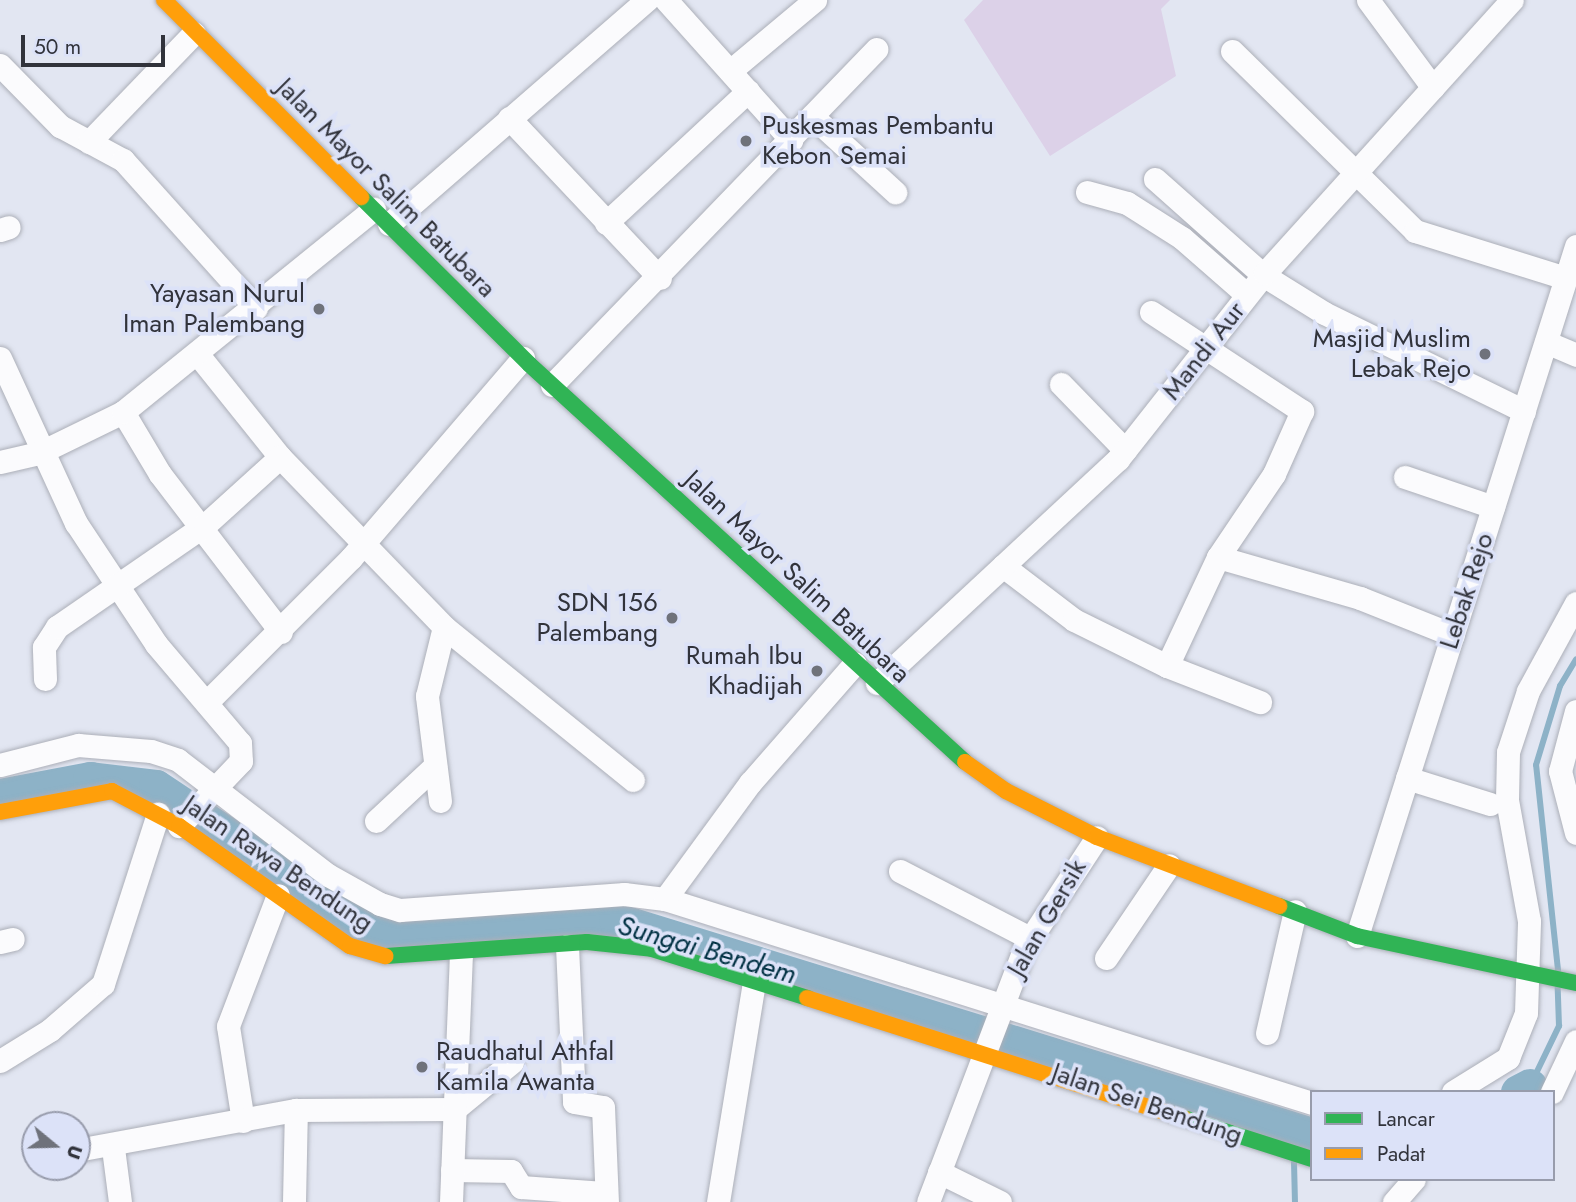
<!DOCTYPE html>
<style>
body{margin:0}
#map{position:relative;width:1576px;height:1202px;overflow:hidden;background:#e2e6f2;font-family:Jost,sans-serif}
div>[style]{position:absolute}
.green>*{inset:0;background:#dcd1e8}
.stream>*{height:6px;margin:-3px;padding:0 3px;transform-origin:3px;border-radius:3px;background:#8db2c7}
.river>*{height:35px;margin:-17.5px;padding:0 17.5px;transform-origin:17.5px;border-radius:17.5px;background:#8db2c7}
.roads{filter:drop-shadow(0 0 2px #acafb8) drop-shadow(0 0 2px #acafb8)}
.street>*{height:23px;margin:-11.5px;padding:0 11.5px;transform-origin:11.5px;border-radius:11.5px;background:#fbfbfd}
.fast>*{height:16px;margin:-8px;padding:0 8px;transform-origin:8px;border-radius:8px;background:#30b455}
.slow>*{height:16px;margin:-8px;padding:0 8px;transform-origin:8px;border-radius:8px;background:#ff9f0a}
.dots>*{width:19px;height:19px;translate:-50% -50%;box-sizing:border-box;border:4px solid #dce2f8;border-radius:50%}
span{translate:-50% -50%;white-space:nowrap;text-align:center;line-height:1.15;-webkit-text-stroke:7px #dce2f8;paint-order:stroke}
.poi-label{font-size:26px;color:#31333b}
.left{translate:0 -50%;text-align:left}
.right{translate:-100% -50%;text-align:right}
.street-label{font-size:26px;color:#31333b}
.water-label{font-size:28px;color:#023244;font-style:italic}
.legend{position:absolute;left:1310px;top:1090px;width:245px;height:91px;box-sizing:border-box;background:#dce2f8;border:2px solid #989cac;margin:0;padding:9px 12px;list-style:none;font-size:21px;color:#31333b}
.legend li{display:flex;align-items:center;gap:14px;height:35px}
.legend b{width:35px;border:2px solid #989cac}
.north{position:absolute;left:21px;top:1111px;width:70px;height:70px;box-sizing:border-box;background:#dce2f8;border:2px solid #989cac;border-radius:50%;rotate:109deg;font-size:19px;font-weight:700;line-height:28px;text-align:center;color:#31333b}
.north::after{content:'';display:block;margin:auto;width:24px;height:32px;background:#6f727b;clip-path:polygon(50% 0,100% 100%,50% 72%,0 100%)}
.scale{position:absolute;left:21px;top:35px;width:144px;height:32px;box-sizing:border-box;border:4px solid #31333b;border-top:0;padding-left:9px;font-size:21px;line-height:24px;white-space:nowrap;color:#31333b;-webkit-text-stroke:5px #dce2f8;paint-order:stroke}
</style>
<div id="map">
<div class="green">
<i style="clip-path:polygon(983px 0,1170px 0,1161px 9px,1176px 76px,1050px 156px,964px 20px)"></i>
</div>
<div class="stream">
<i style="left:1558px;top:970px;width:206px;rotate:-96.1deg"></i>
<i style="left:1536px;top:765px;width:83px;rotate:-73.1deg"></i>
<i style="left:1560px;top:686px;width:31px;rotate:-59deg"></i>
<i style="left:1530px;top:1086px;width:67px;rotate:-64.2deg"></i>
<i style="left:1559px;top:1026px;width:38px;rotate:-92deg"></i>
<i style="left:1293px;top:1129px;width:15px;rotate:90deg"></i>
<i style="left:1294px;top:1162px;width:40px;rotate:88.6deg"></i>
</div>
<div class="river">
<i style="left:0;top:796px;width:92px;rotate:-10.7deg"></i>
<i style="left:90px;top:779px;width:66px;rotate:6.9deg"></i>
<i style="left:156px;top:787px;width:260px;rotate:33.7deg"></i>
<i style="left:372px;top:931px;width:45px;rotate:9deg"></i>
<i style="left:416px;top:938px;width:201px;rotate:-5.1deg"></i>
<i style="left:616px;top:920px;width:728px;rotate:17.17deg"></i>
<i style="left:1518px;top:1092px;width:13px;rotate:-27deg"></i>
</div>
<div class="roads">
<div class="street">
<i style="left:666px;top:0;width:188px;rotate:48.2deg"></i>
<i style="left:1368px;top:0;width:109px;rotate:53.5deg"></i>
<i style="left:1232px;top:51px;width:257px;rotate:44.5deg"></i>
<i style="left:1415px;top:231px;width:158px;rotate:17.3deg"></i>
<i style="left:0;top:65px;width:86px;rotate:45.5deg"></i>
<i style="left:60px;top:126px;width:72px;rotate:28.4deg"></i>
<i style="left:123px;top:160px;width:199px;rotate:48.1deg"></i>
<i style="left:730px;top:71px;width:111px;rotate:-39.9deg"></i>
<i style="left:812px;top:116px;width:113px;rotate:42.5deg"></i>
<i style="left:509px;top:118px;width:220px;rotate:46.7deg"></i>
<i style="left:89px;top:142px;width:151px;rotate:-46.1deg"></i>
<i style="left:1155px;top:179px;width:144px;rotate:41.6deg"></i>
<i style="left:1263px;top:275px;width:72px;rotate:31.9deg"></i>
<i style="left:1324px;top:313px;width:223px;rotate:26.1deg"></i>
<i style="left:1087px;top:192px;width:41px;rotate:15.4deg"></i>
<i style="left:1127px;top:203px;width:65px;rotate:32.5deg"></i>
<i style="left:1182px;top:238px;width:86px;rotate:41.2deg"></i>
<i style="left:606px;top:223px;width:194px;rotate:-42.9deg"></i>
<i style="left:389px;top:224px;width:342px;rotate:-41deg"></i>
<i style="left:0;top:230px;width:9px;rotate:-18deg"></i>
<i style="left:1151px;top:312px;width:181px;rotate:33.3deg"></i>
<i style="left:1302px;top:411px;width:69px;rotate:114deg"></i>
<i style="left:1274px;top:474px;width:100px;rotate:124deg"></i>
<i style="left:1546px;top:342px;width:33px;rotate:23deg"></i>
<i style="left:199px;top:356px;width:129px;rotate:51.3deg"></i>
<i style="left:280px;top:457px;width:236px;rotate:46deg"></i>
<i style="left:444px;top:627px;width:243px;rotate:39deg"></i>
<i style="left:0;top:358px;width:182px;rotate:65.3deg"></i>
<i style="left:76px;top:523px;width:145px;rotate:56.5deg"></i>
<i style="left:156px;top:644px;width:130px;rotate:49.7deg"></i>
<i style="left:240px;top:743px;width:18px;rotate:87deg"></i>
<i style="left:241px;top:761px;width:90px;rotate:133.6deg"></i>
<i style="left:1061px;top:384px;width:92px;rotate:45.9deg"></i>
<i style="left:552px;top:385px;width:467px;rotate:-46deg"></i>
<i style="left:123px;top:412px;width:72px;rotate:59.2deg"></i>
<i style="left:160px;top:474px;width:199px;rotate:52.6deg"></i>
<i style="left:0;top:462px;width:40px;rotate:-13deg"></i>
<i style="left:39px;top:453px;width:93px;rotate:-26deg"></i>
<i style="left:123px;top:412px;width:323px;rotate:-39deg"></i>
<i style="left:1405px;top:477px;width:93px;rotate:18.8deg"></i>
<i style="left:1003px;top:566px;width:89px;rotate:37.3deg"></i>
<i style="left:1074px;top:620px;width:104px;rotate:26.3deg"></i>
<i style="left:1167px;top:666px;width:120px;rotate:-64.9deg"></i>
<i style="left:1218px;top:557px;width:148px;rotate:16.1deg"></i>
<i style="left:1360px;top:598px;width:100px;rotate:21.7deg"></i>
<i style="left:1167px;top:666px;width:100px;rotate:21.2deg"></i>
<i style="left:45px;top:679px;width:32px;rotate:-92deg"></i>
<i style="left:44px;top:647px;width:24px;rotate:-57deg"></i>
<i style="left:57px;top:627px;width:180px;rotate:-34.6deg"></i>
<i style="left:205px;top:525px;width:101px;rotate:-42.2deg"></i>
<i style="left:877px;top:683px;width:329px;rotate:-42.9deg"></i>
<i style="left:1118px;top:459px;width:237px;rotate:-51.7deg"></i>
<i style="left:1265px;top:273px;width:368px;rotate:-47.9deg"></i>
<i style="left:209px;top:700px;width:201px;rotate:-45deg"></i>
<i style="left:351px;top:558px;width:264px;rotate:-49.3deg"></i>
<i style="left:1576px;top:711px;width:62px;rotate:104.9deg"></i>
<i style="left:1560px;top:771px;width:64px;rotate:75.5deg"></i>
<i style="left:0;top:765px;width:81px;rotate:-14.4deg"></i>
<i style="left:78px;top:745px;width:73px;rotate:4.7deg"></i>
<i style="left:151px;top:751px;width:28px;rotate:18deg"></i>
<i style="left:178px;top:760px;width:189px;rotate:37.5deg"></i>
<i style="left:328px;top:875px;width:60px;rotate:29.1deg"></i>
<i style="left:380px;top:904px;width:21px;rotate:17deg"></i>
<i style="left:400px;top:910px;width:225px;rotate:-4.1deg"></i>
<i style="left:624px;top:894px;width:41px;rotate:7deg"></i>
<i style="left:665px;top:899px;width:678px;rotate:17.5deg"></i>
<i style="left:1407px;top:778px;width:87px;rotate:17.4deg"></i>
<i style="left:440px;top:801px;width:106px;rotate:-97.1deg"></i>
<i style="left:427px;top:696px;width:71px;rotate:-76.2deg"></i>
<i style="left:376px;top:821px;width:81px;rotate:-43deg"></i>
<i style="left:900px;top:871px;width:146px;rotate:27.3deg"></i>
<i style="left:665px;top:899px;width:144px;rotate:-53.8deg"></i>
<i style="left:750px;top:783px;width:159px;rotate:-48.8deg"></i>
<i style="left:1357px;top:936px;width:724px;rotate:-72.39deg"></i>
<i style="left:0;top:942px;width:13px;rotate:-13deg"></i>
<i style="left:567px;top:946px;width:156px;rotate:87.4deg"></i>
<i style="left:574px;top:1102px;width:29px;rotate:10deg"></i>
<i style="left:603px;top:1107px;width:95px;rotate:87.6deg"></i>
<i style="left:1106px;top:958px;width:112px;rotate:-55.9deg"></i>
<i style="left:1267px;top:1033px;width:125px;rotate:-77.1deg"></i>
<i style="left:0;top:1061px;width:59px;rotate:-31.8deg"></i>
<i style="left:50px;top:1030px;width:70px;rotate:-41deg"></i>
<i style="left:103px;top:984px;width:179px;rotate:-72.1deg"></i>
<i style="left:1453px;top:1092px;width:65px;rotate:-31.7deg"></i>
<i style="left:1508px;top:1058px;width:48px;rotate:-68.2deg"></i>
<i style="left:1526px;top:1013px;width:92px;rotate:-88.1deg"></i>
<i style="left:1529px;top:921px;width:123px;rotate:-100.3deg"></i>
<i style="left:1507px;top:800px;width:48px;rotate:-88.8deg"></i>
<i style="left:1508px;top:752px;width:64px;rotate:-71.8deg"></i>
<i style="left:1528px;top:691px;width:100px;rotate:-61.4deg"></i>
<i style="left:1552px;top:1092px;width:56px;rotate:-64.8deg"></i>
<i style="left:243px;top:1121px;width:96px;rotate:-99deg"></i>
<i style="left:228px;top:1026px;width:140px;rotate:-69.1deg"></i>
<i style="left:113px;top:1148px;width:54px;rotate:82.6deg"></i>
<i style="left:77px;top:1150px;width:223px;rotate:-10.4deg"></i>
<i style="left:452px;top:1170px;width:59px;rotate:1deg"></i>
<i style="left:511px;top:1171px;width:19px;rotate:58deg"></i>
<i style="left:521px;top:1187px;width:83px;rotate:4.1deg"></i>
<i style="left:939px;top:1172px;width:68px;rotate:26.2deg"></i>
<i style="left:294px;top:1202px;width:92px;rotate:-88.8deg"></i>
<i style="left:296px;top:1110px;width:159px;rotate:-0.4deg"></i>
<i style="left:455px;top:1109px;width:74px;rotate:-39.5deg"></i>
<i style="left:451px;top:1202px;width:247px;rotate:-87.7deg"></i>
<i style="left:718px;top:1202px;width:223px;rotate:-80.7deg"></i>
<i style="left:928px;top:1202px;width:273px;rotate:-69.2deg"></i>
<i style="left:1025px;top:947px;width:131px;rotate:-56.8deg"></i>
<i style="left:1394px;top:1202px;width:30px;rotate:-49deg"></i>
</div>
<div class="fast">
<i style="left:361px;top:197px;width:237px;rotate:44.8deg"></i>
<i style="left:529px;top:364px;width:590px;rotate:42.39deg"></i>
<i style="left:1279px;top:906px;width:84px;rotate:21deg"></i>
<i style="left:1357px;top:936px;width:224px;rotate:12.1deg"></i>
<i style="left:386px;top:956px;width:201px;rotate:-4deg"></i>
<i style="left:587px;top:942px;width:65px;rotate:6.1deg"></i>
<i style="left:652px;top:949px;width:163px;rotate:17.5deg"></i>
<i style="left:1184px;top:1118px;width:134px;rotate:17.8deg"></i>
</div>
<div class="slow">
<i style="left:164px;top:0;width:279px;rotate:45deg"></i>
<i style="left:965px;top:762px;width:50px;rotate:35.3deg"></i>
<i style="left:1006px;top:791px;width:102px;rotate:26.8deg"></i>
<i style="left:1097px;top:837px;width:195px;rotate:20.8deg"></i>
<i style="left:0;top:812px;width:114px;rotate:-10.6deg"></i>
<i style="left:112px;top:791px;width:76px;rotate:27.6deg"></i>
<i style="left:179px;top:826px;width:209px;rotate:35.1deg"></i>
<i style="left:350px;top:946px;width:37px;rotate:16deg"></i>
<i style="left:807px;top:998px;width:396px;rotate:17.7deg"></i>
</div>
</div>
<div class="dots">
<i style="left:746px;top:141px;background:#6f727b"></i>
<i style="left:319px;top:309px;background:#6f727b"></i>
<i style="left:1485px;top:354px;background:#6f727b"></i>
<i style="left:672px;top:618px;background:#6f727b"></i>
<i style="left:817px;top:671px;background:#6f727b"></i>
<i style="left:422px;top:1067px;background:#6f727b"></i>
</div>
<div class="poi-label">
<span class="left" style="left:762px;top:141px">Puskesmas Pembantu<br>Kebon Semai</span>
<span class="right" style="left:305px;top:309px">Yayasan Nurul<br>Iman Palembang</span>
<span class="right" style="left:1471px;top:354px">Masjid Muslim<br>Lebak Rejo</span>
<span class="right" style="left:658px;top:618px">SDN 156<br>Palembang</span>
<span class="right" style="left:803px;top:671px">Rumah Ibu<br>Khadijah</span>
<span class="left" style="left:436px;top:1067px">Raudhatul Athfal<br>Kamila Awanta</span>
</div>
<div class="street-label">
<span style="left:386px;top:188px;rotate:45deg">Jalan Mayor Salim Batubara</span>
<span style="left:1204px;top:351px;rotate:-52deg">Mandi Aur</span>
<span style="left:797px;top:577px;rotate:43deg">Jalan Mayor Salim Batubara</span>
<span style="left:1467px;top:591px;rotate:-72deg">Lebak Rejo</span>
<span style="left:278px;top:864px;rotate:34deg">Jalan Rawa Bendung</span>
<span style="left:1047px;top:918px;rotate:-60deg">Jalan Gersik</span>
<span style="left:1147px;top:1104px;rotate:19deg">Jalan Sei Bendung</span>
</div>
<div class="water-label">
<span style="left:707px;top:950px;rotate:16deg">Sungai Bendem</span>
</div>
<ul class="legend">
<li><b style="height:9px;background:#30b455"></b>Lancar</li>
<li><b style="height:9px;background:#ff9f0a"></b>Padat</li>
</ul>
<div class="north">U</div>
<div class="scale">50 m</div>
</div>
